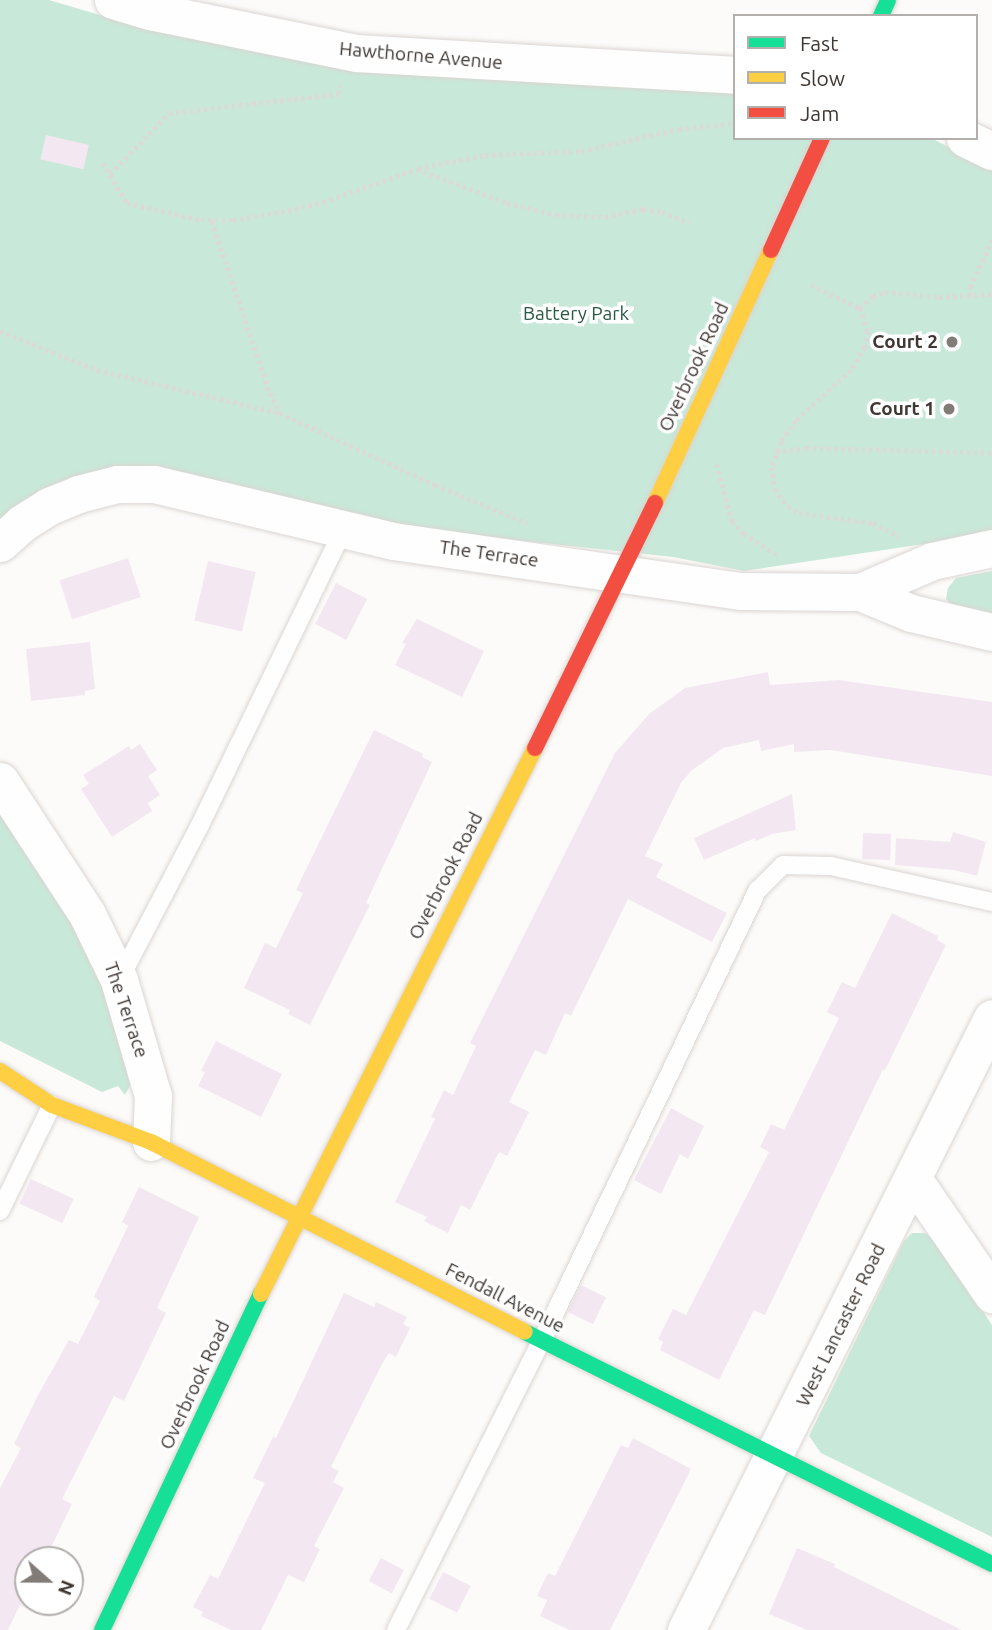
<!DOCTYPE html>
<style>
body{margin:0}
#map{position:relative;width:992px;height:1630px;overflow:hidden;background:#fdfbf9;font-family:Ubuntu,sans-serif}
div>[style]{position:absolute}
.green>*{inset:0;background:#c8e9d9}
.building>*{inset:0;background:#f3e7f1;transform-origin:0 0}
.path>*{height:4.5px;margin-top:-2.25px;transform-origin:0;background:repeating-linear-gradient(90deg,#dbdad9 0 3.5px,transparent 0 7px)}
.roads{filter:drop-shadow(0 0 2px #dad5d2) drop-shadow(0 0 2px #dad5d2)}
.lane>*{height:18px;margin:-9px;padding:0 9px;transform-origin:9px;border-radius:9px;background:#fffefe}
.street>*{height:37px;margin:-18.5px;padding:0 18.5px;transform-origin:18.5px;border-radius:18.5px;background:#fffefe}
.fast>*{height:16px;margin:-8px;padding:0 8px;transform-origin:8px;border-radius:8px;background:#16e098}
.slow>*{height:16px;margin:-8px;padding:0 8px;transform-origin:8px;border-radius:8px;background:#ffcf43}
.jam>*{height:16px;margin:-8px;padding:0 8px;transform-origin:8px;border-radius:8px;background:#f24e42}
.dots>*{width:19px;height:19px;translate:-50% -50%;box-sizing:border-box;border:4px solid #fff;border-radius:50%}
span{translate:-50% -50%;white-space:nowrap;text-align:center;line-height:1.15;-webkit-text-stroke:7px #fff;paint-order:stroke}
.street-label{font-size:19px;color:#3f3732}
.park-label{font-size:19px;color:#2a5945}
.poi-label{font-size:19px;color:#3f3732;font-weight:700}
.right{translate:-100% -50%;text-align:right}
.legend{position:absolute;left:733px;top:14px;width:245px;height:126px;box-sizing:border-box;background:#fff;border:2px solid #b2afad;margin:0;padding:9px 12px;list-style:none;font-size:21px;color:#3f3732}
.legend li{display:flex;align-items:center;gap:14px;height:35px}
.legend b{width:35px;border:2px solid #b2afad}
.north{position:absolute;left:14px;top:1546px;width:70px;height:70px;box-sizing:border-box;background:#fff;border:2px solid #b2afad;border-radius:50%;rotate:111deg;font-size:19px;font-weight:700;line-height:28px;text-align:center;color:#3f3732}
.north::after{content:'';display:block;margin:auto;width:24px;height:32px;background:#827c78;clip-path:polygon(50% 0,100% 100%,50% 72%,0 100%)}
</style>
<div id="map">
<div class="green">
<i style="clip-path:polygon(0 0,49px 0,154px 31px,359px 68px,735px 88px,735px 138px,931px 138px,992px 169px,992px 530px,924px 544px,744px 571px,673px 557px,433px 531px,159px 473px,0 527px)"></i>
<i style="clip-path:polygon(992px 571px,992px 613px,953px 607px,946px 599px,948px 588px,956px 578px)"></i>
<i style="clip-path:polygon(0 802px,52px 876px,104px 988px,130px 1071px,130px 1086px,125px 1095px,118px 1086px,102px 1092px,0 1041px)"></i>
<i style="clip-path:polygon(912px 1233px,924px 1233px,935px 1239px,992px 1325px,992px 1537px,821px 1453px,809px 1436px,904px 1241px)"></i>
</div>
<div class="building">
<i style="left:46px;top:135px;width:44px;height:25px;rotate:13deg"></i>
<i style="left:128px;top:558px;width:41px;height:72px;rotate:72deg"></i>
<i style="left:208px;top:561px;width:49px;height:61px;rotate:13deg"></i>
<i style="left:336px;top:583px;width:35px;height:46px;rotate:27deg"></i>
<i style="clip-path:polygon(417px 619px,484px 651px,462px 697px,395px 665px,406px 644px,402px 643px)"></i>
<i style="clip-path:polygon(90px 642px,95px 689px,85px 691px,85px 695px,31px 701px,26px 649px)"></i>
<i style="clip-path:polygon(768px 672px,770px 685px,838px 680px,992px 702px,992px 776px,831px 750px,794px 752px,794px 744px,761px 751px,759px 740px,723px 748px,691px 771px,681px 783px,645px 856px,663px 864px,656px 877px,727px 913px,712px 942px,628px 899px,571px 1016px,565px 1013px,546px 1055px,535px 1050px,509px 1102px,529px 1112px,507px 1156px,499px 1152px,470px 1210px,461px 1205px,448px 1233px,424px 1221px,427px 1217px,395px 1202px,435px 1119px,431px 1117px,444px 1090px,453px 1095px,476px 1046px,470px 1043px,615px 753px,649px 714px,685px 688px)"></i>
<i style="clip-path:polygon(374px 730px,423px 754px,422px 757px,432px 762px,366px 903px,370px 905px,310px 1025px,288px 1014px,290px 1010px,244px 988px,265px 943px,276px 948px,303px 893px,296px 890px)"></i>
<i style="clip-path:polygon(140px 744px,157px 770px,148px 776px,160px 795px,148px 803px,152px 811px,112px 837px,81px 789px,89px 784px,83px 775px,129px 746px,131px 750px)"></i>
<i style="clip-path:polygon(792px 794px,796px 830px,772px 834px,756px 841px,755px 838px,704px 860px,694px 838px)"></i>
<i style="clip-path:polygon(953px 832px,986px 842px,977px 876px,954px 870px,895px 865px,896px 838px,950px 842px)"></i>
<i style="left:863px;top:833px;width:28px;height:26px;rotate:2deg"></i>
<i style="clip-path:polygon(892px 913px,938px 936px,937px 940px,946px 945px,885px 1070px,883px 1069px,765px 1315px,754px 1310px,719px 1380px,660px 1350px,663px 1342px,658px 1339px,673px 1309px,686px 1315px,769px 1152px,760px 1147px,771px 1124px,784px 1130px,839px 1018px,827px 1012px,842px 982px,855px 988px)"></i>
<i style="clip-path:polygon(216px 1041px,282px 1074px,261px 1117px,198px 1086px,205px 1072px,201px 1071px)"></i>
<i style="clip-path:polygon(671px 1108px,704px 1126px,688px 1159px,680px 1154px,661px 1194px,634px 1180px)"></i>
<i style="left:31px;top:1179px;width:47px;height:27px;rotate:25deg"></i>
<i style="clip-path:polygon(139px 1187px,199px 1217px,157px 1308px,166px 1313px,124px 1401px,114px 1396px,62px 1499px,72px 1504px,45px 1560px,28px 1560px,28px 1609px,20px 1605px,8px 1630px,0 1630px,0 1488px,21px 1448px,14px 1444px,37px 1397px,69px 1340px,78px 1344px,100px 1301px,94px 1297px,128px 1226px,122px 1222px)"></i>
<i style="left:581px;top:1285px;width:28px;height:30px;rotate:26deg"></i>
<i style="clip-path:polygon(344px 1293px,374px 1307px,376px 1302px,407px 1317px,403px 1324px,410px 1328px,396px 1357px,389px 1353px,382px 1364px,331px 1467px,339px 1471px,333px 1482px,344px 1488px,314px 1546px,320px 1549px,304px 1582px,288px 1575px,261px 1630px,231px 1630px,201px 1616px,203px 1612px,193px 1607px,210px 1575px,218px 1579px,265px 1483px,253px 1478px,273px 1437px,276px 1438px)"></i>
<i style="clip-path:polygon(633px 1438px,691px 1469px,610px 1630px,569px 1630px,540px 1616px,547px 1600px,537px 1596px,548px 1573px,555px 1576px,621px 1445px,628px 1448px)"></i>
<i style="clip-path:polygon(797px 1548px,835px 1564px,834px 1567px,962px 1630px,807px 1630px,769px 1614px)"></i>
<i style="left:381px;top:1558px;width:26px;height:26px;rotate:28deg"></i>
<i style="left:443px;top:1572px;width:31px;height:30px;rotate:27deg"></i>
</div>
<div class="path">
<i style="left:103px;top:163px;width:47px;rotate:59deg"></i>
<i style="left:127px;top:203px;width:76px;rotate:12.9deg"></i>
<i style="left:201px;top:220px;width:32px"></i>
<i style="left:233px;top:220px;width:49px;rotate:-9.5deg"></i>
<i style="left:281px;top:212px;width:43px;rotate:-13.4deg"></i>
<i style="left:323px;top:202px;width:100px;rotate:-19.3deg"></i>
<i style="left:417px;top:169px;width:96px;rotate:20.7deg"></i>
<i style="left:507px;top:203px;width:50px;rotate:13.8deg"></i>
<i style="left:556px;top:215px;width:49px;rotate:2.3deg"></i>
<i style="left:605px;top:217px;width:39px;rotate:-12deg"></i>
<i style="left:643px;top:209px;width:19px;rotate:9deg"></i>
<i style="left:662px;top:212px;width:29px;rotate:22deg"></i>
<i style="left:418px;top:168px;width:68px;rotate:-11deg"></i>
<i style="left:485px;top:155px;width:96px;rotate:-2.4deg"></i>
<i style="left:581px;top:151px;width:100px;rotate:-12.7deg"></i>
<i style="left:679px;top:129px;width:56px;rotate:-6.1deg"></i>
<i style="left:110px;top:174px;width:85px;rotate:-46deg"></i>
<i style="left:169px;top:113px;width:170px;rotate:-6.4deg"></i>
<i style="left:338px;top:94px;width:9px;rotate:-77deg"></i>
<i style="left:212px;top:221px;width:182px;rotate:71.4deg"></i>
<i style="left:270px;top:393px;width:22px;rotate:63deg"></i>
<i style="left:280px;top:413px;width:171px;rotate:24.9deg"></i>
<i style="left:435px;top:485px;width:100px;rotate:22.4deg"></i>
<i style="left:811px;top:285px;width:54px;rotate:25.1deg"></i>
<i style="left:860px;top:308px;width:24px;rotate:71deg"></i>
<i style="left:868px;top:331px;width:16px;rotate:101deg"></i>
<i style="left:865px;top:347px;width:27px;rotate:121deg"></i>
<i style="left:851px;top:370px;width:75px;rotate:137.2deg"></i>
<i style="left:796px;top:421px;width:26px;rotate:126deg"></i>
<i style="left:781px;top:442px;width:27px;rotate:110deg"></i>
<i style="left:772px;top:467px;width:22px;rotate:82deg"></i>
<i style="left:775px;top:489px;width:21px;rotate:53deg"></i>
<i style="left:788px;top:506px;width:13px;rotate:32deg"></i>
<i style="left:799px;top:513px;width:75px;rotate:7.7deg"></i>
<i style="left:873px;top:523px;width:30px;rotate:27deg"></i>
<i style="left:969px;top:296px;width:9px;rotate:-84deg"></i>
<i style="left:970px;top:287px;width:52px;rotate:-64.9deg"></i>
<i style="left:860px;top:308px;width:18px;rotate:-43deg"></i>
<i style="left:873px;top:296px;width:13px;rotate:-18deg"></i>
<i style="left:885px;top:292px;width:54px;rotate:5.3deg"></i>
<i style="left:939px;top:297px;width:53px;rotate:-3.2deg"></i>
<i style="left:0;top:331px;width:105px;rotate:21.9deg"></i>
<i style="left:97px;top:370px;width:187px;rotate:13.3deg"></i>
<i style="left:776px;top:452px;width:30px;rotate:-8deg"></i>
<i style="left:806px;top:448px;width:186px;rotate:1.5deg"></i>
<i style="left:717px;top:464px;width:59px;rotate:75.3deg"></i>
<i style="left:732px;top:521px;width:18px;rotate:47deg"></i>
<i style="left:744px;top:534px;width:41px;rotate:32.2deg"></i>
</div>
<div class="roads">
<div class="lane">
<i style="left:119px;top:980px;width:173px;rotate:-62.4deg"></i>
<i style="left:199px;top:827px;width:331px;rotate:-64.1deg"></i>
<i style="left:0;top:1211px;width:118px;rotate:-63.9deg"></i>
<i style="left:396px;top:1630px;width:325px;rotate:-63.3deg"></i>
<i style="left:542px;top:1340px;width:499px;rotate:-64.4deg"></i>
<i style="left:758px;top:890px;width:35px;rotate:-45deg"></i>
<i style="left:783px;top:865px;width:48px;rotate:1.2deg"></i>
<i style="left:831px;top:866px;width:165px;rotate:12.6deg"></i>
</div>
<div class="street">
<i style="left:113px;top:0;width:39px;rotate:17deg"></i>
<i style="left:150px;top:11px;width:211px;rotate:11.5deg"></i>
<i style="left:357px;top:53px;width:379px;rotate:3.3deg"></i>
<i style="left:965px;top:138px;width:30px;rotate:26deg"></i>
<i style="left:0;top:543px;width:30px;rotate:-42deg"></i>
<i style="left:22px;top:523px;width:32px;rotate:-32deg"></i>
<i style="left:49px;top:506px;width:31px;rotate:-22deg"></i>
<i style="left:78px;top:494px;width:40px;rotate:-14.4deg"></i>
<i style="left:117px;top:484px;width:37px"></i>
<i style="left:154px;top:484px;width:246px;rotate:13.4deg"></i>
<i style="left:393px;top:541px;width:351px;rotate:8.2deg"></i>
<i style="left:740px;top:591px;width:120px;rotate:0.5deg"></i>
<i style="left:860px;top:592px;width:55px;rotate:22.4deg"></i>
<i style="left:911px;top:613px;width:83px;rotate:13.2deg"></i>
<i style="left:860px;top:592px;width:78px;rotate:-23.3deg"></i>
<i style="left:932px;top:561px;width:61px;rotate:-12.2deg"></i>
<i style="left:0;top:781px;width:159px;rotate:56.8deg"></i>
<i style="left:87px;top:914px;width:73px;rotate:64.1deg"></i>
<i style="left:119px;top:980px;width:121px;rotate:73.7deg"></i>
<i style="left:153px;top:1096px;width:46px;rotate:92.5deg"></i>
<i style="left:913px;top:1179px;width:140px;rotate:55.5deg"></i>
<i style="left:686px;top:1630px;width:684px;rotate:-63.43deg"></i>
</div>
<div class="fast">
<i style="left:881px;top:16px;width:17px;rotate:-66deg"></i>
<i style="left:525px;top:1332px;width:521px;rotate:26.42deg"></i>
<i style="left:102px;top:1630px;width:372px;rotate:-64.7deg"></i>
</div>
<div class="slow">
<i style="left:655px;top:503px;width:278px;rotate:-65.4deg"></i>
<i style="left:0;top:1071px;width:62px;rotate:33.2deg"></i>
<i style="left:52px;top:1105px;width:106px;rotate:20.5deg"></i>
<i style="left:151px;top:1142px;width:419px;rotate:26.9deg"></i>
<i style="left:261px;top:1294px;width:611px;rotate:-63.35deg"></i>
</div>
<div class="jam">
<i style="left:771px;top:250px;width:123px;rotate:-65.5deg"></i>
<i style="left:535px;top:748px;width:273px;rotate:-63.9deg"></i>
</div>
</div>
<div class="dots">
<i style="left:952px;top:342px;background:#827c78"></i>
<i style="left:949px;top:409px;background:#827c78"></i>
</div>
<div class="street-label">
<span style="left:421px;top:56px;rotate:5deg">Hawthorne Avenue</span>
<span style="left:694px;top:367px;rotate:-65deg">Overbrook Road</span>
<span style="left:489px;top:554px;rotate:8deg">The Terrace</span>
<span style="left:446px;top:876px;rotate:-63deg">Overbrook Road</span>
<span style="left:126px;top:1010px;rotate:71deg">The Terrace</span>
<span style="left:505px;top:1298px;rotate:27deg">Fendall Avenue</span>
<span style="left:841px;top:1325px;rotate:-64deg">West Lancaster Road</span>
<span style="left:195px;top:1385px;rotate:-65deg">Overbrook Road</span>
</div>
<div class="park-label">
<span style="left:576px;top:314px">Battery Park</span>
</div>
<div class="poi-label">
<span class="right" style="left:938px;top:342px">Court 2</span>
<span class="right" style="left:935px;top:409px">Court 1</span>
</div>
<ul class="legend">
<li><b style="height:9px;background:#16e098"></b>Fast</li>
<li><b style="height:9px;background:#ffcf43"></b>Slow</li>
<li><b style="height:9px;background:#f24e42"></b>Jam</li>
</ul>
<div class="north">N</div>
</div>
